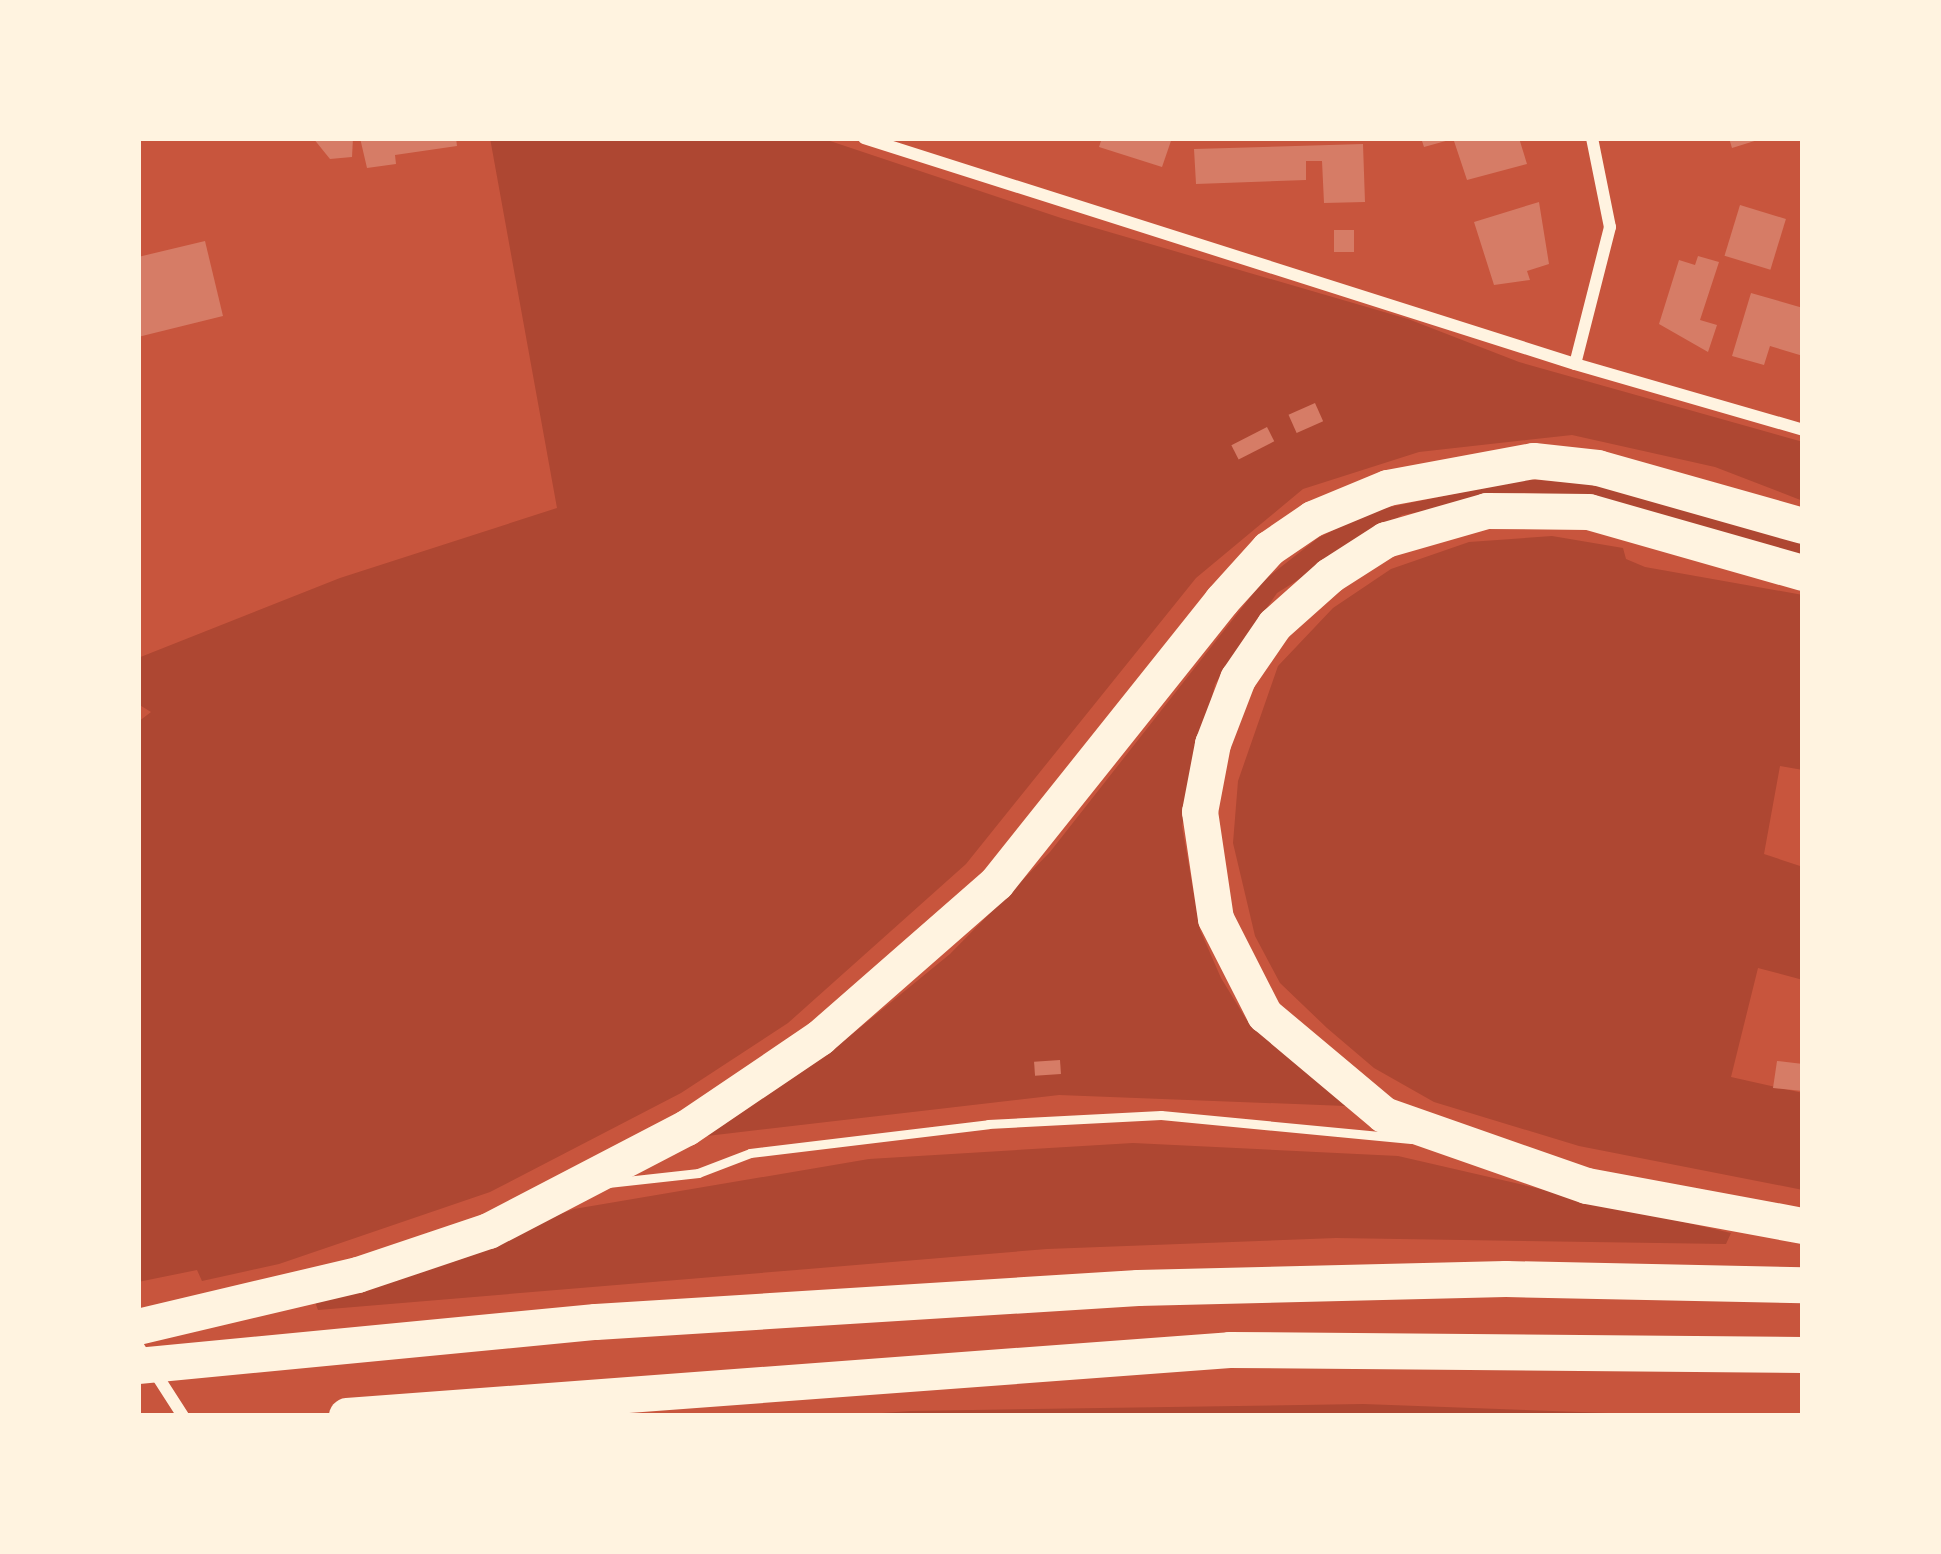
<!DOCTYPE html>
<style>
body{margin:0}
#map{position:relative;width:1941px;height:1554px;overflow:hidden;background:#c8553d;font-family:Literata,serif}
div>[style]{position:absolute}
.green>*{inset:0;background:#ae4732}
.building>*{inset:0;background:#d67c66;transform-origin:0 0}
.service>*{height:9px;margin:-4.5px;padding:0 4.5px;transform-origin:4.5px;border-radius:4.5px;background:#fff3e0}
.minor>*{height:12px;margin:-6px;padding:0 6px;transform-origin:6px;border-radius:6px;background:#fff3e0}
.motorway>*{height:36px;margin:-18px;padding:0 18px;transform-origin:18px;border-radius:18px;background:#fff3e0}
span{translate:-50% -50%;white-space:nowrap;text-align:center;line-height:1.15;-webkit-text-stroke:12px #fff3e0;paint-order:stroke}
.frame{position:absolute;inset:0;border:141px solid #fff3e0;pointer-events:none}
</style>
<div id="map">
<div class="green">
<i style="clip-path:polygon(490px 138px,821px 138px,1061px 218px,1408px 319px,1519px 362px,1803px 442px,1803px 501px,1715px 467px,1572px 435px,1419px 452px,1303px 489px,1196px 578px,966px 864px,788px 1023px,681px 1093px,490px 1192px,279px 1264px,202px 1281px,197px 1270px,138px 1282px,138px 722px,151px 712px,138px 704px,138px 658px,340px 578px,557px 508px)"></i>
<i style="clip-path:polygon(1526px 479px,1615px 486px,1803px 538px,1803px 557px,1582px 496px,1524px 493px,1402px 515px,1277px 593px,1215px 684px,1182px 826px,1200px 930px,1221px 978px,1246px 1019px,1346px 1106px,1059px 1095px,707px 1136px,824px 1057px,950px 954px,1050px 852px,1263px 581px,1318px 538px,1371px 511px)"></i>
<i style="clip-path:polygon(1552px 536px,1623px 548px,1626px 559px,1645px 567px,1803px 595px,1803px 770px,1780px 766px,1764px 854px,1803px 867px,1803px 980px,1758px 968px,1731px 1077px,1803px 1093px,1803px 1190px,1579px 1146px,1434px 1102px,1374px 1068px,1327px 1028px,1280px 983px,1255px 936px,1233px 843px,1238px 781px,1278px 666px,1333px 608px,1391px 569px,1469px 542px)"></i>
<i style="clip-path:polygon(1133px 1143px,1398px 1156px,1731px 1233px,1726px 1244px,1336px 1238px,1047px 1249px,318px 1310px,315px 1302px,574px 1209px,869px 1159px)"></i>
<i style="clip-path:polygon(1363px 1404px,1691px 1416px,838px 1416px,911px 1411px)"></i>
</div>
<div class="building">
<i style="clip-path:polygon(313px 138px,353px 138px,352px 157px,330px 159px)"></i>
<i style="clip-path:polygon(360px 138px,456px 138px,457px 146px,395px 155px,396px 164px,367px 168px)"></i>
<i style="clip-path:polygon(1102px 138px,1172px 138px,1162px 167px,1099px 147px)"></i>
<i style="clip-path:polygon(1421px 138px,1453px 138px,1453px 139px,1424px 147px)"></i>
<i style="clip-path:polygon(1453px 138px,1519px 138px,1527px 164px,1467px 180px)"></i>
<i style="clip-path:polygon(1729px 138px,1761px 138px,1761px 139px,1732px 148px)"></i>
<i style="clip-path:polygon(1363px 144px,1365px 202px,1324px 203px,1322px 161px,1306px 161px,1306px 180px,1196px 184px,1194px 149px)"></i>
<i style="clip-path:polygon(1539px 202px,1549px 264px,1527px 271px,1530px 280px,1494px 285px,1474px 222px)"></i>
<i style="left:1740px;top:205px;width:48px;height:53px;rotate:17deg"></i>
<i style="left:1354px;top:230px;width:22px;height:20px;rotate:90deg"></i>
<i style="clip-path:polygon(205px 241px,223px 316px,138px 337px,138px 257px)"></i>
<i style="clip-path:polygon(1698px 256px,1719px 262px,1700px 320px,1717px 325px,1708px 352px,1659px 324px,1679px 260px,1695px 265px)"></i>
<i style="clip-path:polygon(1751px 293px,1803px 308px,1803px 356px,1770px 346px,1764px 365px,1732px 356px)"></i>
<i style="left:1315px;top:403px;width:20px;height:29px;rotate:66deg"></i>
<i style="left:1267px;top:427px;width:16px;height:40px;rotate:63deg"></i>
<i style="left:1060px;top:1060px;width:14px;height:26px;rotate:86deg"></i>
<i style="clip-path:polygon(1777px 1061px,1803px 1064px,1803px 1091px,1773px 1088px)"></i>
</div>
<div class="service">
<i style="left:608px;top:1183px;width:91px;rotate:-6.3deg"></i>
<i style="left:698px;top:1173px;width:56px;rotate:-21deg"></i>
<i style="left:750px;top:1153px;width:240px;rotate:-6.9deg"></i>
<i style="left:988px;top:1124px;width:173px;rotate:-3deg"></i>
<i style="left:1161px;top:1115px;width:251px;rotate:5.5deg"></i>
</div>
<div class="minor">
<i style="left:864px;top:138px;width:746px;rotate:17.63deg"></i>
<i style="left:1592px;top:138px;width:91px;rotate:78.6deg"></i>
<i style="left:1610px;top:227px;width:141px;rotate:104.3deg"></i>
<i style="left:1575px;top:364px;width:237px;rotate:16.1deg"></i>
<i style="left:138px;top:1346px;width:83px;rotate:57.3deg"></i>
</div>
<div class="motorway">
<i style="left:1803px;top:573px;width:223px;rotate:-164.1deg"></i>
<i style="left:1589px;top:512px;width:102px;rotate:-179.4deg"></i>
<i style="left:1487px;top:511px;width:105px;rotate:164deg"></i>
<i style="left:1386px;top:540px;width:67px;rotate:147.3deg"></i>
<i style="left:1330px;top:576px;width:74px;rotate:138.3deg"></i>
<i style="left:1275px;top:625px;width:65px;rotate:124.4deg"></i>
<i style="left:1238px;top:679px;width:70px;rotate:111deg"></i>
<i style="left:1213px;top:744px;width:69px;rotate:100.8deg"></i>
<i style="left:1200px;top:812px;width:108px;rotate:81.5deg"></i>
<i style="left:1216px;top:919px;width:108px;rotate:63deg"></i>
<i style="left:1265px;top:1015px;width:155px;rotate:40deg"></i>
<i style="left:1384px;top:1115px;width:215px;rotate:19.3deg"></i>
<i style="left:1587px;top:1186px;width:220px;rotate:10.5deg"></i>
<i style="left:138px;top:1327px;width:226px;rotate:-13.3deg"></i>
<i style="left:358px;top:1275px;width:138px;rotate:-18.6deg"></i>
<i style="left:489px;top:1231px;width:223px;rotate:-27.5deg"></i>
<i style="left:687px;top:1128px;width:161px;rotate:-34.1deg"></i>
<i style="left:820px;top:1038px;width:235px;rotate:-41.2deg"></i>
<i style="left:997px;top:883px;width:361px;rotate:-51.4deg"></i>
<i style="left:1222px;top:601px;width:70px;rotate:-47.9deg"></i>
<i style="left:1269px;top:549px;width:53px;rotate:-34.3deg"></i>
<i style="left:1313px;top:519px;width:81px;rotate:-22.5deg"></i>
<i style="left:1388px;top:488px;width:148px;rotate:-10.5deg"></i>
<i style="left:1534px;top:461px;width:64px;rotate:6.2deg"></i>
<i style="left:1598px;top:468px;width:213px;rotate:15.8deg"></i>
<i style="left:138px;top:1366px;width:460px;rotate:-5.5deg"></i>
<i style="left:596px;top:1322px;width:543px;rotate:-3.59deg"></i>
<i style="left:1138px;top:1288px;width:368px;rotate:-1.4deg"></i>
<i style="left:1506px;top:1279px;width:297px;rotate:1.2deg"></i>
<i style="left:347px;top:1416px;width:885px;rotate:-4.27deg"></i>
<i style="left:1230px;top:1350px;width:573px;rotate:0.5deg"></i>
</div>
<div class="frame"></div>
</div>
